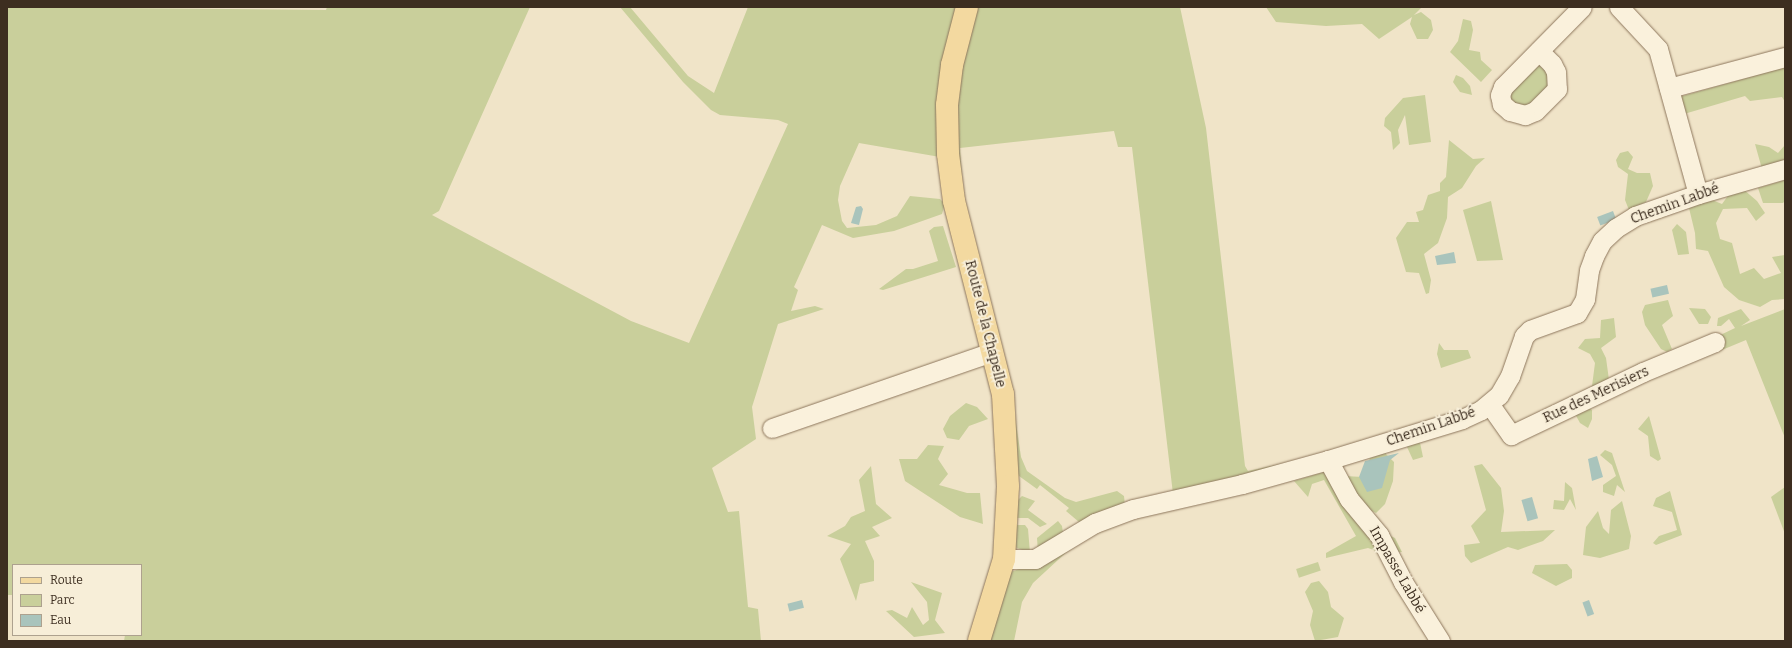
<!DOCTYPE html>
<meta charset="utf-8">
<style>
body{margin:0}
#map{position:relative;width:1792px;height:648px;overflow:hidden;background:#f0e4c8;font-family:Bitter,serif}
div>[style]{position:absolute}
.green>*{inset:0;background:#c9cf9b;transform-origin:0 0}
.water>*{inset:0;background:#a9c4bc;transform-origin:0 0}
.roads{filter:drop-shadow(0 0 1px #8d765c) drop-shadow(0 0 1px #8d765c)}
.minor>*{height:19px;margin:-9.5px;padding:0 9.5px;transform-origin:9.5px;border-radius:9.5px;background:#faf1dc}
.major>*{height:22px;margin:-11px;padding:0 11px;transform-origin:11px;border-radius:11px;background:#f3d9a0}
span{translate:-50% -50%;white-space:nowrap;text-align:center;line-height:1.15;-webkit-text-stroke:3.5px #f7eed8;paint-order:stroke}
.street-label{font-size:14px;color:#3d2e20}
.frame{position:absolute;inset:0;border:8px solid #3d2e20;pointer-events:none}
.legend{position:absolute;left:12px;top:564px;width:130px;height:72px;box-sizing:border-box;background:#f7eed8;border:1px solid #ada18e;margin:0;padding:5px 7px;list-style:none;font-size:12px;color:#3d2e20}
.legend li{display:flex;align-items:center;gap:8px;height:20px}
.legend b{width:20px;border:1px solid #ada18e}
</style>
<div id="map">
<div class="green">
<i style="clip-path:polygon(7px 7px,326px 10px,327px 7px,530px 7px,439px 211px,432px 215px,631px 321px,689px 343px,788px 124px,778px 120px,720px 115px,711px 110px,683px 82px,620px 7px,630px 7px,688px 76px,714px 93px,748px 7px,960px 7px,940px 157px,859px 143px,840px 186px,838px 200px,842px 221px,847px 228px,876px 225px,897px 216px,910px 196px,940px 199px,945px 204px,942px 214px,894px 231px,853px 238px,822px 225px,794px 287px,798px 290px,791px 311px,815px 306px,824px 309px,778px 324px,752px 407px,756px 439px,712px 468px,728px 512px,739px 511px,748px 607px,758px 609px,761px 641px,124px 641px,125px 635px,141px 635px,141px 565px,13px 565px,13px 595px,7px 595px)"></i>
<i style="clip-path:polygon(974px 7px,1180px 7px,1206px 128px,1245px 466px,1248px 471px,1348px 449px,1173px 494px,1132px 147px,1118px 147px,1114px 131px,960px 148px,963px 192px,954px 112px)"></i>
<i style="clip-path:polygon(1266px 7px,1422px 7px,1414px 15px,1421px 12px,1431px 20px,1433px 30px,1428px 39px,1417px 39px,1410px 24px,1412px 17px,1379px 39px,1362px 24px,1326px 26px,1276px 22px)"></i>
<i style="clip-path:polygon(1463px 19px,1471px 21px,1473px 30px,1469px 50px,1480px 52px,1481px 60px,1492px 70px,1481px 82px,1450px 52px,1458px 41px)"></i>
<i style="clip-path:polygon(1539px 63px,1545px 67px,1552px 82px,1533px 106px,1513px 106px,1509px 94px)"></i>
<i style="clip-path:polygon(1785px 67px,1785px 102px,1782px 97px,1750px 101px,1745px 96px,1684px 114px,1679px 97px)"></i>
<i style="clip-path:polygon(1456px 75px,1463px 78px,1470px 86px,1472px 95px,1460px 92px,1453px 82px)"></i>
<i style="clip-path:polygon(1425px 95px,1431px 142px,1409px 145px,1405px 115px,1398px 130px,1400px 143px,1393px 150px,1391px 132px,1384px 126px,1385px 118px,1403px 98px)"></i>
<i style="clip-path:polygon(1449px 140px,1473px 159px,1485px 158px,1476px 166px,1462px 188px,1448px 197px,1447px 218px,1438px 243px,1424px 254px,1431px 280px,1429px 293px,1426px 294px,1419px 273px,1406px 272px,1396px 238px,1407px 222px,1419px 222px,1416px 212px,1423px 210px,1428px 195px,1440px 191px,1440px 183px,1446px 177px)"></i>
<i style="clip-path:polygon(1755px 144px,1769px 147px,1778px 153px,1785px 145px,1785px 163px,1762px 169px)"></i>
<i style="clip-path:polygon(1628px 151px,1633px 157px,1628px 169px,1637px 173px,1650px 173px,1653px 186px,1646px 202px,1629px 210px,1625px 200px,1628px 174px,1618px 167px,1616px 160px,1620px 153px)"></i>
<i style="clip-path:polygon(1785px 180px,1785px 201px,1783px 203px,1763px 203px,1758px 188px)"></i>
<i style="clip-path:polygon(1743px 189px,1757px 201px,1765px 213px,1756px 221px,1747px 208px,1723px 209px,1716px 223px,1720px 239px,1732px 243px,1740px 274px,1754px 268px,1764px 279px,1781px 273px,1772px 257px,1785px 255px,1785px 299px,1772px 300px,1760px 307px,1739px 300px,1724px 287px,1708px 251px,1696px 249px,1695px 233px,1689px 208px,1712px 200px,1722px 204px,1730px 193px)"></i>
<i style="clip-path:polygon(1491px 201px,1503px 260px,1477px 261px,1463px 210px)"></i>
<i style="clip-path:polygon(1677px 224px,1686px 232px,1689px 254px,1678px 255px,1672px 230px)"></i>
<i style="clip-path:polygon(943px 226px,956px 267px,883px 290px,879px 289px,906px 269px,913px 269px,938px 261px,929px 231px,934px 227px)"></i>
<i style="clip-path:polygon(1668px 300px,1673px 316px,1662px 325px,1672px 349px,1667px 352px,1661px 349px,1645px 325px,1642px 312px,1645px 305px)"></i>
<i style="clip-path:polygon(1689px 308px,1705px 309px,1711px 317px,1708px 324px,1699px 324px)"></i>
<i style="clip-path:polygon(1741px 309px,1750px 320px,1741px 326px,1785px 309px,1785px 438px,1746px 340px,1705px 357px,1712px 347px,1712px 339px,1735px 328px,1729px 319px,1721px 326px,1717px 326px,1718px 318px)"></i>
<i style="clip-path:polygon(1614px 318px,1616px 337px,1601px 348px,1606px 358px,1609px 380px,1598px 388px,1592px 386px,1595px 363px,1590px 354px,1578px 348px,1585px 339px,1600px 338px,1601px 320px)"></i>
<i style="clip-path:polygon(1439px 343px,1444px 350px,1468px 350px,1471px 358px,1441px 368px,1437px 354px)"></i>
<i style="clip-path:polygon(1011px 389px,1021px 457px,1027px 471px,1065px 498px,1076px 502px,1117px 491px,1124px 496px,1125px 506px,1079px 522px,1066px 511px,1069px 508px,1040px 485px,1037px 489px,1019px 476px,1015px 469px)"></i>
<i style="clip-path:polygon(966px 403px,977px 407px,988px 419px,969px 426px,959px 440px,947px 438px,943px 429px,950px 416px)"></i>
<i style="clip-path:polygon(1588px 407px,1592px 410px,1592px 419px,1588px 428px,1580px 423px,1574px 412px)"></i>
<i style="clip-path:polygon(1649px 416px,1661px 459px,1658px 461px,1650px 456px,1648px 436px,1638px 429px)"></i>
<i style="clip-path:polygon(1419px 438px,1423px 457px,1413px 460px,1407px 447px,1408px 441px)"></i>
<i style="clip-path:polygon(928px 445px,944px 446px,938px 459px,948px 474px,939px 485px,967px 493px,980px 493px,983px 524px,960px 517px,905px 481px,899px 459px,917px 459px)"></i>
<i style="clip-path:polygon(1605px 450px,1612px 453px,1625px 492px,1617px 485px,1614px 496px,1603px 492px,1603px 485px,1616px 476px,1612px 465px,1600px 455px)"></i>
<i style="clip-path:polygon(1385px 453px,1394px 462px,1393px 481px,1385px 504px,1376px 513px,1362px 506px,1367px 525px,1395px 538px,1402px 552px,1379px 552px,1368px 548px,1326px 558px,1326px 553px,1356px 536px,1324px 480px,1312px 484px,1308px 497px,1294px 481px,1327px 471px,1344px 476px,1363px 477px,1370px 458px)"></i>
<i style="clip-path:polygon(1482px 464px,1501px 488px,1504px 511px,1501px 532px,1555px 530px,1543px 541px,1518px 550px,1508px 547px,1471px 563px,1465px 556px,1464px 545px,1480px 543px,1471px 526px,1486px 510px,1474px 466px)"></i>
<i style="clip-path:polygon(871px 466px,876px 504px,892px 518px,872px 527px,880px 536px,865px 541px,874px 561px,874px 581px,860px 584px,856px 601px,840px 559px,851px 544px,827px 536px,845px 526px,851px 517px,865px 511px,859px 480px)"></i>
<i style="clip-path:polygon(1565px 482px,1572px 488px,1576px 510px,1570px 499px,1564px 510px,1553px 509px,1554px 500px,1564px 501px)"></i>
<i style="clip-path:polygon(1785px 487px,1785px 534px,1771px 497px)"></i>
<i style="clip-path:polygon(1670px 491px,1682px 535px,1656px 545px,1653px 543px,1659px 536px,1677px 530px,1672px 512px,1653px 506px,1656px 498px)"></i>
<i style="clip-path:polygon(1022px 496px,1035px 501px,1028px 510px,1047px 524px,1040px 527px,1028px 518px,1014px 518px,1015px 503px)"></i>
<i style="clip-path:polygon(1622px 501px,1631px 536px,1629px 549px,1600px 558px,1583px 555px,1586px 527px,1598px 511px,1603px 528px,1609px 534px,1611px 510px)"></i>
<i style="clip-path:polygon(1058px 521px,1062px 526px,1063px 533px,1038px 552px,1037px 538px)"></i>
<i style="clip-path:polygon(1013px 525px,1025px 525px,1028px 529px,1030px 553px,1015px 547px)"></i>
<i style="clip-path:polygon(1084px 536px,1033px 583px,1022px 602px,1014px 641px,989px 641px,1010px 572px,1035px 564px)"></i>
<i style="left:1318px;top:562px;width:9px;height:23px;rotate:72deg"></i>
<i style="clip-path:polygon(1567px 564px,1572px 570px,1572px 578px,1556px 586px,1532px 573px,1535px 565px)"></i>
<i style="clip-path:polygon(1319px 581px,1328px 592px,1331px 607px,1344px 618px,1338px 637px,1315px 641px,1310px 625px,1313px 611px,1305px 592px,1311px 583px)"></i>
<i style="clip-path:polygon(911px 582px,942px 593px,935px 620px,945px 633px,914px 637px,886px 611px,892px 610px,907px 618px,912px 607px,923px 625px,929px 620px,927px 602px)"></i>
</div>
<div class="water">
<i style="clip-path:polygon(861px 206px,863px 209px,859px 225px,851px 223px,856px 207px)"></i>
<i style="left:1613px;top:211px;width:9px;height:17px;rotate:69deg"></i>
<i style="clip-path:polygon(1454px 252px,1456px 263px,1437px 265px,1435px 256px)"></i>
<i style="left:1667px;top:285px;width:9px;height:17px;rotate:77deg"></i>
<i style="clip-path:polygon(1399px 453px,1390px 460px,1382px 488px,1367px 492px,1359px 477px,1365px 461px)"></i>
<i style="clip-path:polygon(1597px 456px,1603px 477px,1592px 481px,1588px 459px)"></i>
<i style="left:1532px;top:497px;width:22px;height:11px;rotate:74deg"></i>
<i style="left:802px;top:600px;width:8px;height:15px;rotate:76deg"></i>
<i style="left:1589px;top:600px;width:15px;height:7px;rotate:70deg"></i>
</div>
<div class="roads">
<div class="minor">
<i style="left:1619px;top:7px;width:57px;rotate:47.1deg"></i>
<i style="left:1658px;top:49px;width:150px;rotate:74.6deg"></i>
<i style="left:1539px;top:51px;width:18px;rotate:45deg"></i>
<i style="left:1552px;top:64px;width:9px;rotate:63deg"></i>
<i style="left:1556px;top:72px;width:17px;rotate:87deg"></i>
<i style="left:1557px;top:89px;width:31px;rotate:135deg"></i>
<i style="left:1535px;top:111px;width:11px;rotate:158deg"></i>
<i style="left:1525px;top:115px;width:16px;rotate:-165deg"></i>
<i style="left:1510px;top:111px;width:11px;rotate:-139deg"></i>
<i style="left:1502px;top:104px;width:9px;rotate:-103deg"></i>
<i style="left:1500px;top:95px;width:9px;rotate:-69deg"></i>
<i style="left:1503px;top:87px;width:112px;rotate:-45.4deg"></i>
<i style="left:1669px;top:88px;width:120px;rotate:-15deg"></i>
<i style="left:1490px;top:405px;width:37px;rotate:55deg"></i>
<i style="left:1511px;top:435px;width:146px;rotate:-25.5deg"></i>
<i style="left:1643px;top:372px;width:78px;rotate:-22.6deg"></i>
<i style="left:772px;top:428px;width:233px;rotate:-19.1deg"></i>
<i style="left:1328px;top:460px;width:44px;rotate:61.7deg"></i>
<i style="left:1349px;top:499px;width:47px;rotate:50.2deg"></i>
<i style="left:1379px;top:535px;width:53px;rotate:62.9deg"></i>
<i style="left:1403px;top:582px;width:70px;rotate:57.9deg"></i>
<i style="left:1004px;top:559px;width:31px"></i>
<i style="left:1035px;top:559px;width:70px;rotate:-31deg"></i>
<i style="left:1095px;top:523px;width:40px;rotate:-20.2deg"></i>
<i style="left:1133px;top:509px;width:112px;rotate:-12.9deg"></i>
<i style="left:1242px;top:484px;width:89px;rotate:-15.6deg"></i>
<i style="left:1328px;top:460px;width:140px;rotate:-17deg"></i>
<i style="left:1462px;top:419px;width:21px;rotate:-25deg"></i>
<i style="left:1481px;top:410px;width:23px;rotate:-40deg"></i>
<i style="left:1499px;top:395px;width:22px;rotate:-60deg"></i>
<i style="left:1510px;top:376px;width:42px;rotate:-70.7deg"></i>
<i style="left:1524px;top:336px;width:8px;rotate:-45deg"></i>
<i style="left:1530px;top:330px;width:50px;rotate:-19.9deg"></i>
<i style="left:1577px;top:313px;width:16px;rotate:-60deg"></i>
<i style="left:1585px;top:299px;width:29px;rotate:-82deg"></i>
<i style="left:1589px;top:270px;width:15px;rotate:-70deg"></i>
<i style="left:1594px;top:256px;width:17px;rotate:-62deg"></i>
<i style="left:1602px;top:241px;width:19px;rotate:-43deg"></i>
<i style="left:1616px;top:228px;width:22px;rotate:-32deg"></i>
<i style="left:1635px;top:216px;width:67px;rotate:-19.2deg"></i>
<i style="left:1698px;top:194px;width:91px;rotate:-16deg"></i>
</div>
<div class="major">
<i style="left:967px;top:7px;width:60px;rotate:104.5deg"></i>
<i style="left:952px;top:65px;width:40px;rotate:97.1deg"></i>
<i style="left:947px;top:105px;width:49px;rotate:88.8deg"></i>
<i style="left:948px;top:154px;width:47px;rotate:82.7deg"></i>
<i style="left:954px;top:201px;width:199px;rotate:75.8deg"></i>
<i style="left:1003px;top:394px;width:92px;rotate:86.9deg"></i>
<i style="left:1008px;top:486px;width:73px;rotate:93.1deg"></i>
<i style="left:1004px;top:559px;width:86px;rotate:107deg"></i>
</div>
</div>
<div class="street-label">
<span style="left:1675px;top:204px;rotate:-20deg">Chemin Labbé</span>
<span style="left:985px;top:324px;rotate:76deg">Route de la Chapelle</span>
<span style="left:1596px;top:395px;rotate:-25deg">Rue des Merisiers</span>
<span style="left:1431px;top:427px;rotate:-19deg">Chemin Labbé</span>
<span style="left:1397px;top:570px;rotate:60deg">Impasse Labbé</span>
</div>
<div class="frame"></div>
<ul class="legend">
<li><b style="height:5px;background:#f3d9a0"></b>Route</li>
<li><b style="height:11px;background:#c9cf9b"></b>Parc</li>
<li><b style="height:11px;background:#a9c4bc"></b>Eau</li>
</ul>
</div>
